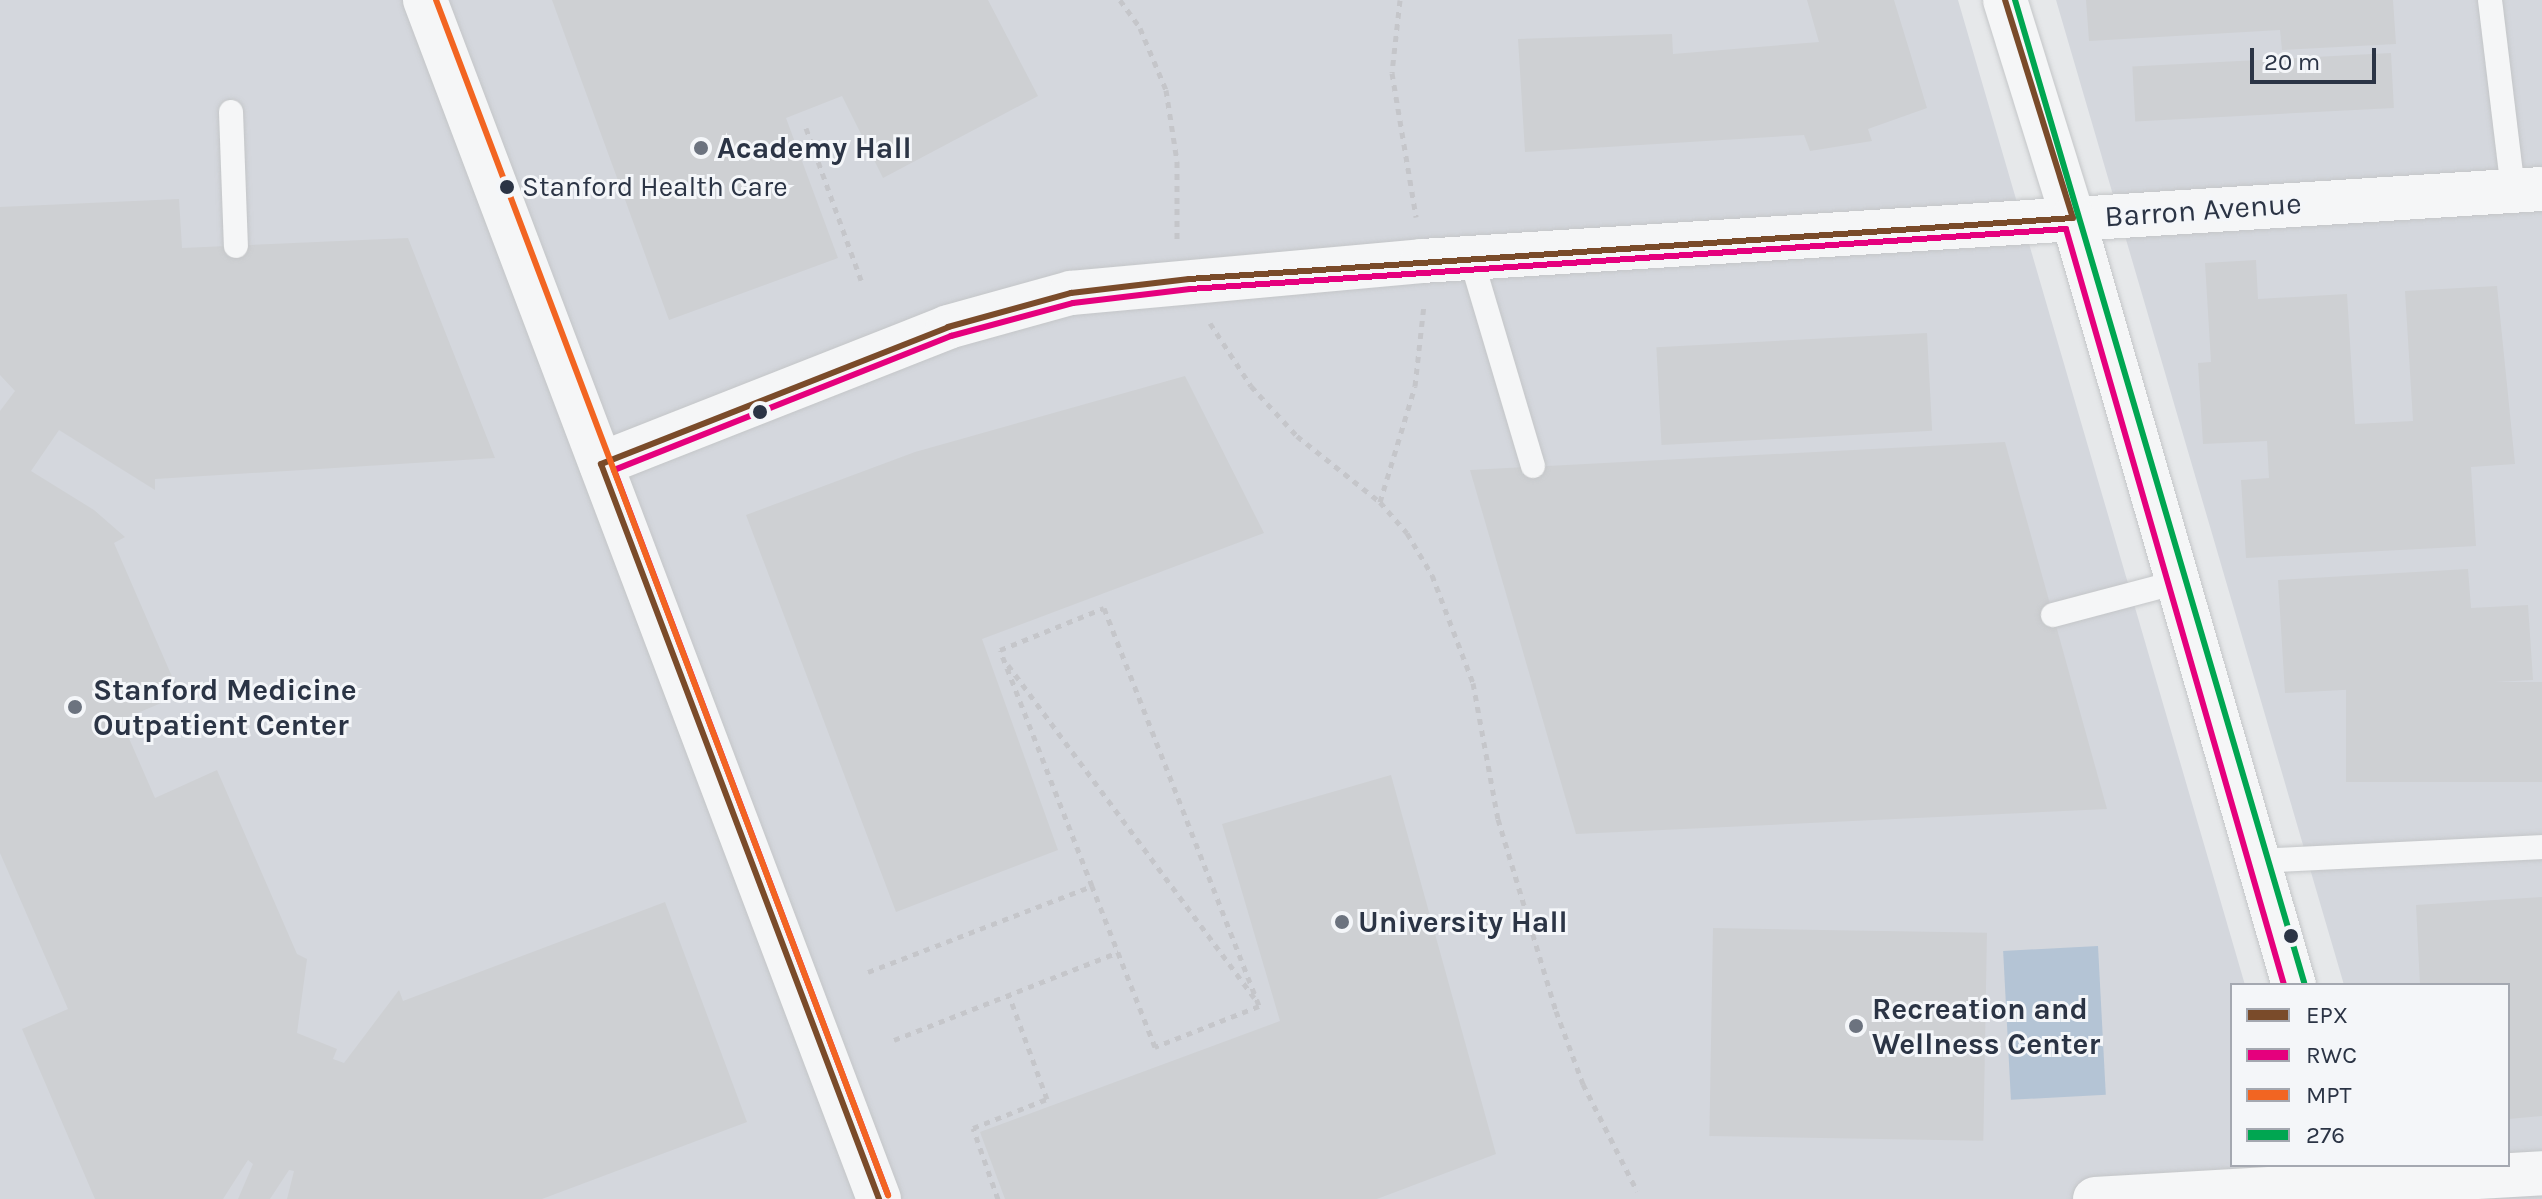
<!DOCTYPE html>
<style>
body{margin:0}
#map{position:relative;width:2542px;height:1199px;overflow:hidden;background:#e6e8ea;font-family:Karla,sans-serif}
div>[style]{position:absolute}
.built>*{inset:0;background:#d4d7dd}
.water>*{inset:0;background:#b4c4d5;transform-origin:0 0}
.building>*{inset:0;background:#ced0d3;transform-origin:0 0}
.path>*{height:5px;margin-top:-2.5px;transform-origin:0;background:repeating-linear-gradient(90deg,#c5c6ca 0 6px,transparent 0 12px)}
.roads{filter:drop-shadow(0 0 2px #c4c6c8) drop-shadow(0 0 2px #c4c6c8)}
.service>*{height:24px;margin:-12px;padding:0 12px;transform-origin:12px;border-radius:12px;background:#f5f6f7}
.minor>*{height:44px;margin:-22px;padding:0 22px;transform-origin:22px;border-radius:22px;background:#f5f6f7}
.tertiary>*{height:44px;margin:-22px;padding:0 22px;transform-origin:22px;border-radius:22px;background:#f5f6f7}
.bus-1>*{height:6px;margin:-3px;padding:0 3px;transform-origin:3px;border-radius:3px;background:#7a4b2a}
.bus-2>*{height:6px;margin:-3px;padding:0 3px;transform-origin:3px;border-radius:3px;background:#e5007d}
.bus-3>*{height:6px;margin:-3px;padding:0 3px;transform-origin:3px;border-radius:3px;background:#f26522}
.bus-4>*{height:6px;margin:-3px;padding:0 3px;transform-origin:3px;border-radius:3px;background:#00a651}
.dots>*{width:22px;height:22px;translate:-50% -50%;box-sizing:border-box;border:4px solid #f4f6f9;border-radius:50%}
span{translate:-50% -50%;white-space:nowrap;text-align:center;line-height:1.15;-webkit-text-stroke:6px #f4f6f9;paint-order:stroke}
.bus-label{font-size:28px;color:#2b3445}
.left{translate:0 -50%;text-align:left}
.poi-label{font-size:30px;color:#2b3445;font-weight:700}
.street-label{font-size:30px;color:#2b3445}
.legend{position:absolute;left:2230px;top:983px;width:280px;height:184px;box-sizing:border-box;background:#f4f6f9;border:2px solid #a4a8b1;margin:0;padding:10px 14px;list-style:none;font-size:24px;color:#2b3445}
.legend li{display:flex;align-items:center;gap:16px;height:40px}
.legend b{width:40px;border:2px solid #a4a8b1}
.scale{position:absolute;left:2250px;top:48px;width:126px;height:36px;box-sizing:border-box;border:4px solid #2b3445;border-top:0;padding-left:10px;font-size:24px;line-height:28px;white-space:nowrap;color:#2b3445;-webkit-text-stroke:6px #f4f6f9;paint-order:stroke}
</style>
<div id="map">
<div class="built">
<i style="clip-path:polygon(0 0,1958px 0,2245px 985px,2232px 985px,2232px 1165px,2297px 1165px,2307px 1199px,0 1199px)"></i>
<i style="clip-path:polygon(2056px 0,2542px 0,2542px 1199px,2406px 1199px,2508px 1165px,2508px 985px,2344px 985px)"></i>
</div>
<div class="water">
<i style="left:2098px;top:946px;width:149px;height:95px;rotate:87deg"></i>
</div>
<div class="building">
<i style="clip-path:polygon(552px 0,988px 0,1038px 96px,883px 178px,842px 96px,786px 118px,838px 258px,669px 320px)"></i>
<i style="clip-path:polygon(1807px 0,1894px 0,1927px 108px,1868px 129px,1872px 141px,1810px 151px,1804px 135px,1525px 152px,1518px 39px,1672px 34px,1673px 54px,1819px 42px)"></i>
<i style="clip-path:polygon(2086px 0,2393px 0,2396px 44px,2282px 50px,2280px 30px,2089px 41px)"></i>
<i style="left:2391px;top:53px;width:55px;height:259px;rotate:87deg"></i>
<i style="clip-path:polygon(179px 199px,182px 248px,408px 238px,495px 458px,155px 479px,155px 490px,59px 430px,31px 471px,94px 510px,125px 537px,114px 543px,180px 695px,121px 720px,155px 798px,217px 770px,297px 954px,307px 959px,297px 1033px,337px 1049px,333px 1059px,344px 1063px,399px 990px,403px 1001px,665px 902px,747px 1122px,542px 1199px,287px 1199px,294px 1171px,289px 1170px,270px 1199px,238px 1199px,253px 1164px,248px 1160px,223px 1199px,95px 1199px,22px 1029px,68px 1009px,0 853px,0 411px,15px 391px,0 375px,0 207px)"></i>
<i style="clip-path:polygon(2256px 260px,2258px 299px,2347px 294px,2355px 424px,2413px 421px,2405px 291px,2497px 286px,2515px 464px,2471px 467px,2476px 546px,2246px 558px,2241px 480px,2269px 478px,2267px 441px,2203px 444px,2198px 363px,2211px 362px,2205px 263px)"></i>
<i style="left:1927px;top:333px;width:98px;height:271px;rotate:87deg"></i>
<i style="clip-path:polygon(1185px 376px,1264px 533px,982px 639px,1058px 850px,896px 912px,746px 515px,915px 452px)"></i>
<i style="clip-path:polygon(2005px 442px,2107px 809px,1576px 834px,1470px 470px)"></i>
<i style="clip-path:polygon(2468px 569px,2471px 608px,2528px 605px,2533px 680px,2285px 693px,2278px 580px)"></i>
<i style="left:2542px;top:682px;width:100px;height:196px;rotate:90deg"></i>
<i style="clip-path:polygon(1391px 775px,1496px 1154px,1377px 1199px,1005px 1199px,980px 1132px,1280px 1021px,1222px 824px)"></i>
<i style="clip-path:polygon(2542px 897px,2542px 1116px,2508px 1119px,2508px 985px,2420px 985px,2416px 905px)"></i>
<i style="left:1713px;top:928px;width:274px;height:208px;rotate:1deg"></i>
</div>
<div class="path">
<i style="left:1120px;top:0;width:34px;rotate:54deg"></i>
<i style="left:1140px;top:28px;width:67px;rotate:67.2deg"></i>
<i style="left:1166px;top:90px;width:72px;rotate:81.2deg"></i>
<i style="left:1177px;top:161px;width:82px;rotate:90deg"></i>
<i style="left:1400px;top:0;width:73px;rotate:96.3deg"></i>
<i style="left:1392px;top:73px;width:146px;rotate:80.5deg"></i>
<i style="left:806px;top:128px;width:162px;rotate:70.1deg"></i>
<i style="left:1210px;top:323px;width:75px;rotate:56.9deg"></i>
<i style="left:1251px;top:386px;width:68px;rotate:47.4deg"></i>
<i style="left:1297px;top:436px;width:106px;rotate:38.5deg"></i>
<i style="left:1380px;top:502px;width:41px;rotate:48.9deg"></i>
<i style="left:1407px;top:533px;width:49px;rotate:59.2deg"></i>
<i style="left:1432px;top:575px;width:116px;rotate:69.2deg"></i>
<i style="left:1473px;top:683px;width:138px;rotate:79.6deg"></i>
<i style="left:1498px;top:819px;width:201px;rotate:73.2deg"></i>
<i style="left:1556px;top:1011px;width:78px;rotate:69.7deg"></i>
<i style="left:1583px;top:1084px;width:120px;rotate:63.2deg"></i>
<i style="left:1380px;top:502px;width:121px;rotate:-73.2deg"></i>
<i style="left:1415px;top:386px;width:81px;rotate:-83.7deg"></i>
<i style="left:1008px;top:665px;width:414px;rotate:53.5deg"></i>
<i style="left:868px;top:972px;width:240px;rotate:-21deg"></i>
<i style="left:1092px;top:886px;width:253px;rotate:-111.3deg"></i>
<i style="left:1000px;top:650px;width:112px;rotate:-22deg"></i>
<i style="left:1104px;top:608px;width:427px;rotate:68.7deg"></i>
<i style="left:1259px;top:1006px;width:112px;rotate:158.5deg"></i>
<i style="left:1155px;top:1047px;width:173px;rotate:-111.4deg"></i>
<i style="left:894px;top:1040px;width:241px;rotate:-21.4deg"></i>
<i style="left:998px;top:1199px;width:75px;rotate:-109.4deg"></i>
<i style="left:973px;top:1128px;width:79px;rotate:-21.4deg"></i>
<i style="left:1047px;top:1099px;width:111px;rotate:-110.1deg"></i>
</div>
<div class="roads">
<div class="service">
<i style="left:2490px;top:0;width:192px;rotate:83.1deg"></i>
<i style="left:231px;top:112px;width:134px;rotate:87.9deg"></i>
<i style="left:1471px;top:258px;width:217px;rotate:73.4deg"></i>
<i style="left:2053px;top:615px;width:129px;rotate:-14.8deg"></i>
<i style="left:2258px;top:861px;width:284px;rotate:-2.8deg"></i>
</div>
<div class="minor">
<i style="left:601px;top:464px;width:373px;rotate:-21.5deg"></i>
<i style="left:948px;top:327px;width:128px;rotate:-15.5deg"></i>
<i style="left:1071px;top:293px;width:352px;rotate:-5.2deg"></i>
<i style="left:1422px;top:261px;width:1122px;rotate:-3.68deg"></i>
<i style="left:2095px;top:1199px;width:448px;rotate:-3.3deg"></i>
</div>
<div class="tertiary">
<i style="left:425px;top:0;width:1282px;rotate:69.26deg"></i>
<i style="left:2005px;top:0;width:228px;rotate:72.7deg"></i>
<i style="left:2073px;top:218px;width:798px;rotate:73.93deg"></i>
<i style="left:2345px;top:1165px;width:35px;rotate:74deg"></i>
</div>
</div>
<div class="bus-1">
<i style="left:2005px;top:0;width:228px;rotate:72.7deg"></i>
<i style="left:601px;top:464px;width:373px;rotate:-21.5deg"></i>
<i style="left:948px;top:327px;width:128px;rotate:-15.5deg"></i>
<i style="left:1071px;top:293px;width:119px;rotate:-6.8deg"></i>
<i style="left:1189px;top:279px;width:886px;rotate:-3.95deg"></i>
<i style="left:601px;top:464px;width:786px;rotate:69.28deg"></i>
</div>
<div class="bus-2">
<i style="left:888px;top:1195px;width:775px;rotate:-110.7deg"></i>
<i style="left:614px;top:470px;width:363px;rotate:-21.7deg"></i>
<i style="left:951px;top:336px;width:126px;rotate:-15.1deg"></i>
<i style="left:1073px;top:303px;width:118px;rotate:-6.8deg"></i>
<i style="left:1190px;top:289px;width:878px;rotate:-3.92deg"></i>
<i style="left:2066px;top:229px;width:787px;rotate:73.91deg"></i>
</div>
<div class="bus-3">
<i style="left:436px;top:0;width:1278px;rotate:69.28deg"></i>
</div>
<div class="bus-4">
<i style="left:2015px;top:0;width:1024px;rotate:73.6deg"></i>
</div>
<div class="dots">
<i style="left:701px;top:148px;background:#6c737f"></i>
<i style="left:507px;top:187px;background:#2b3445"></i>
<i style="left:760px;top:412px;background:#2b3445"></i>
<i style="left:75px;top:707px;background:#6c737f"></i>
<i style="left:1342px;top:922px;background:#6c737f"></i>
<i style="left:2291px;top:936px;background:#2b3445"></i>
<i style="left:1856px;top:1026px;background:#6c737f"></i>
</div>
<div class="bus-label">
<span class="left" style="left:522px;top:187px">Stanford Health Care</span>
</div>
<div class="poi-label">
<span class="left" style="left:717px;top:148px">Academy Hall</span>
<span class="left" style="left:93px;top:707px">Stanford Medicine<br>Outpatient Center</span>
<span class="left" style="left:1358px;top:922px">University Hall</span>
<span class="left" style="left:1872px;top:1026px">Recreation and<br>Wellness Center</span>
</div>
<div class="street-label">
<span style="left:2203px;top:210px;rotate:-4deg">Barron Avenue</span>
</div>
<ul class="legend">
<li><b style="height:10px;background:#7a4b2a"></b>EPX</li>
<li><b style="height:10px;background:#e5007d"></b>RWC</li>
<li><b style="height:10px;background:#f26522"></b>MPT</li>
<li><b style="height:10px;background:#00a651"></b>276</li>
</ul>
<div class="scale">20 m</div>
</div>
